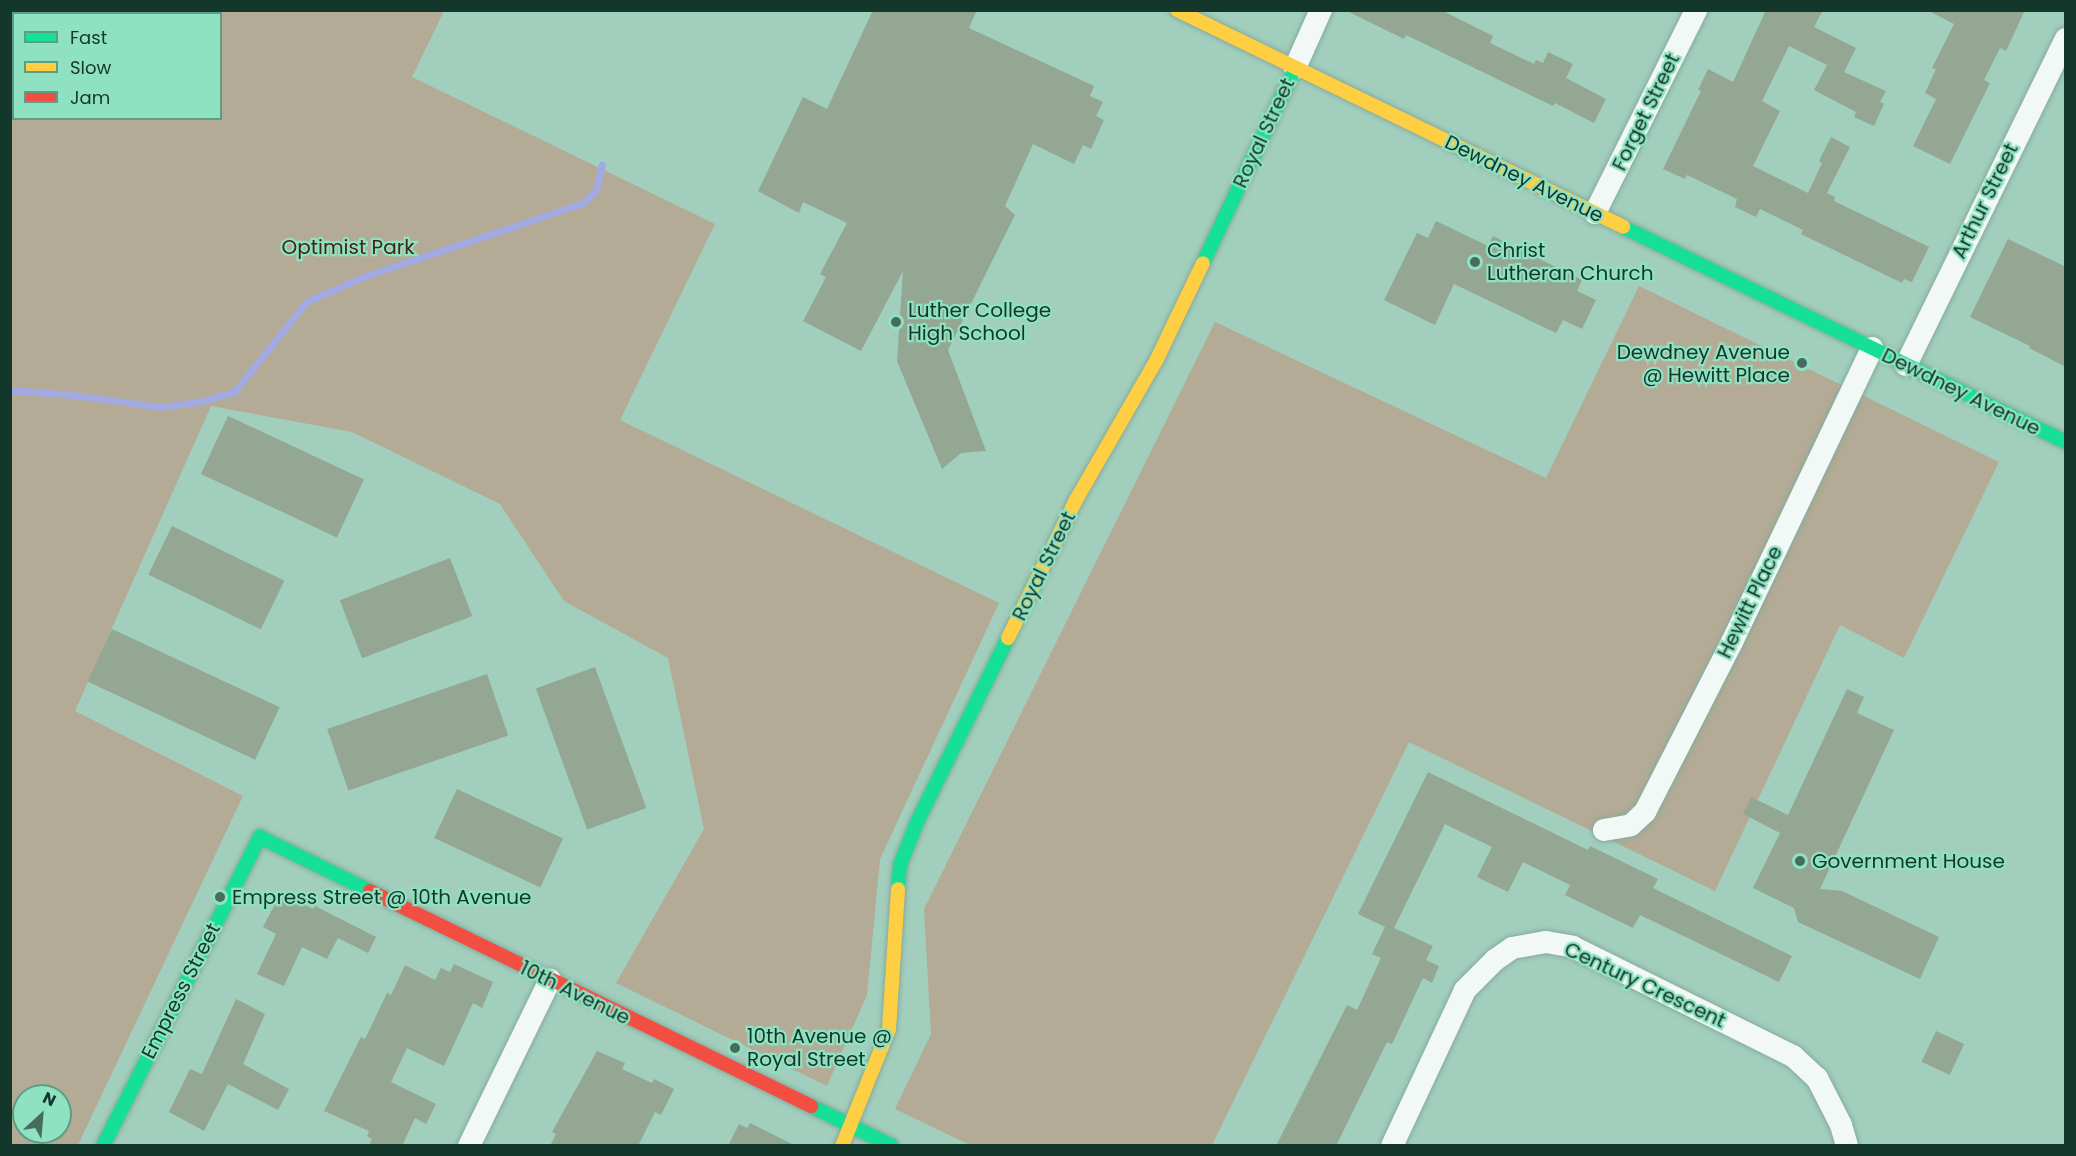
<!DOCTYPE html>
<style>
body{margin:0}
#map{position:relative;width:2076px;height:1156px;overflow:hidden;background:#a1cebd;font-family:Poppins,sans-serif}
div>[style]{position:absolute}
.green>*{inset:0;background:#b3ab95}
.stream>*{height:7px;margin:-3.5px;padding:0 3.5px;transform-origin:3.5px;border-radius:3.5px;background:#a2aae1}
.building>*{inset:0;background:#93a792;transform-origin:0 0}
.roads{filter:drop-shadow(0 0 2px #86aa9c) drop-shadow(0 0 2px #86aa9c)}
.street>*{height:22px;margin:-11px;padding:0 11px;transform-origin:11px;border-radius:11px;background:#f1f8f5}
.fast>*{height:14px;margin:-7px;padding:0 7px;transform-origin:7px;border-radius:7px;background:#16e098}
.slow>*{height:14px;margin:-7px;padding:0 7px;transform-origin:7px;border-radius:7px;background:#ffcf43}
.jam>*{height:14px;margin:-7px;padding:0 7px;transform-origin:7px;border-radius:7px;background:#f24e42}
.dots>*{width:16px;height:16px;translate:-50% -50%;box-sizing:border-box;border:3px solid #8ee1c1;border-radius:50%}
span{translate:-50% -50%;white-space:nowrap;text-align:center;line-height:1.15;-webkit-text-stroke:4.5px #8ee1c1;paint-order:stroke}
.street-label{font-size:20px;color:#14372b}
.park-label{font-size:20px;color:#462310}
.poi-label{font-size:20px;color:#14372b}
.left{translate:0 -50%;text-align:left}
.right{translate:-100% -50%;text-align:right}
.frame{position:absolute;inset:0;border:12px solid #14372b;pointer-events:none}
.legend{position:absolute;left:12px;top:12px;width:210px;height:108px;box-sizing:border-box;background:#8ee1c1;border:2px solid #5d9d85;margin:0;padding:8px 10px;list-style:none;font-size:18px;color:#14372b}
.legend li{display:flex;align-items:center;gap:12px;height:30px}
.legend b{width:30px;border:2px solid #5d9d85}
.north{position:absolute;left:12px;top:1084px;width:60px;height:60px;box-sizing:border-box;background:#8ee1c1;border:2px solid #5d9d85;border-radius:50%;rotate:26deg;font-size:16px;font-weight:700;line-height:24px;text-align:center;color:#14372b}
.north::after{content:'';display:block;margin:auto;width:21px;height:27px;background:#456c5e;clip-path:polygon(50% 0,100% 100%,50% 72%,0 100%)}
</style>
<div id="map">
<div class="green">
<i style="clip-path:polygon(evenodd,10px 11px,444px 11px,412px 77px,715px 224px,620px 420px,999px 603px,880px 859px,867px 995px,827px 1086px,616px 983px,704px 829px,668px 658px,564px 601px,500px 504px,352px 432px,211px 406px,75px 711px,243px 796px,78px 1145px,11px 1145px,10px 11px,14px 14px,220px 14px,220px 118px,14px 118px,14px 14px,10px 11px,24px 1096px,60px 1096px,60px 1132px,24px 1132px,24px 1096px)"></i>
<i style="clip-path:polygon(1639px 286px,1999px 462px,1904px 658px,1840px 625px,1715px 891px,1409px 742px,1212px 1145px,970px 1145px,895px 1109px,931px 1034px,924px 909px,1215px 322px,1546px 478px)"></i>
</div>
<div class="stream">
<i style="left:10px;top:390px;width:64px;rotate:4.5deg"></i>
<i style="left:74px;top:395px;width:88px;rotate:7.9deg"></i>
<i style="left:161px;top:407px;width:37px;rotate:-8deg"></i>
<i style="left:198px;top:402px;width:37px;rotate:-16deg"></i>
<i style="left:234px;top:392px;width:115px;rotate:-51.3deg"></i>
<i style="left:306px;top:302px;width:62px;rotate:-23.7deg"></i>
<i style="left:363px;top:277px;width:232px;rotate:-18.6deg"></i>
<i style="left:583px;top:203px;width:18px;rotate:-45deg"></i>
<i style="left:596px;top:190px;width:26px;rotate:-77deg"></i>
</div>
<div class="building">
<i style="clip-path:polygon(873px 10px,977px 10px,969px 28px,1094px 86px,1090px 96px,1103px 102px,1096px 116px,1104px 120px,1091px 149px,1083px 145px,1074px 164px,1033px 144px,1005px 206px,1015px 215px,948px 350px,986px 451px,961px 453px,942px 469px,897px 361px,903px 271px,861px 351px,803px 321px,826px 277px,820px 274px,847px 223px,803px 202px,799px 213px,758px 191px,803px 97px,827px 109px)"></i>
<i style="clip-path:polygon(1345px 10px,1441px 10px,1493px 36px,1490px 43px,1534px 64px,1536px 60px,1543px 63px,1548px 52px,1573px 64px,1566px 78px,1606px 99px,1594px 123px,1555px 103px,1553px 106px,1406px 35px,1404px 39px)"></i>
<i style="clip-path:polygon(1766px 10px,1823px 10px,1814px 27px,1856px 48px,1844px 72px,1886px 91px,1880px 102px,1884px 104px,1874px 126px,1854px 117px,1856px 112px,1814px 90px,1827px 65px,1789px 46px,1762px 101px,1780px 111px,1753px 166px,1808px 193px,1822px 163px,1819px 161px,1831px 137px,1850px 147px,1827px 193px,1835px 197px,1834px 201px,1929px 247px,1912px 282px,1904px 279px,1902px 283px,1801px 234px,1803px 230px,1760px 209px,1756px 217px,1735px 207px,1737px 199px,1687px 175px,1685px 179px,1663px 169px,1701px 91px,1698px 90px,1708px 69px,1733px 82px)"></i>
<i style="clip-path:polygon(1927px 10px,2025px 10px,2006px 51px,2000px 48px,1984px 80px,1990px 83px,1950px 164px,1913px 146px,1936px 99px,1925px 93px,1936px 69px,1932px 68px,1954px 24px)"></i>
<i style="clip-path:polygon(1436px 221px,1488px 246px,1493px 236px,1582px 280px,1577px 291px,1596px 300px,1582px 329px,1563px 320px,1556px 333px,1454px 284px,1435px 325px,1384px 300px,1417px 233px,1428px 238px)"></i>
<i style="clip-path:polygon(2008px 239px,2066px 267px,2066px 367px,2029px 348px,2030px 346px,1970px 317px)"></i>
<i style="left:228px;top:416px;width:150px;height:64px;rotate:25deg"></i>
<i style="left:172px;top:526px;width:125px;height:54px;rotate:26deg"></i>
<i style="left:450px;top:558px;width:62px;height:118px;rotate:69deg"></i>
<i style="left:112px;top:629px;width:185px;height:58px;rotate:25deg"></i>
<i style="left:595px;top:667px;width:150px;height:63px;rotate:70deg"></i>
<i style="left:487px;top:674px;width:65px;height:169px;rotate:71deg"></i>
<i style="clip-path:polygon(1847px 689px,1864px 697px,1857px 713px,1894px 730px,1820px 889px,1842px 891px,1939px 937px,1920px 979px,1798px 922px,1794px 908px,1753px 888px,1780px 833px,1743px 814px,1751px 797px,1788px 815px)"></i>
<i style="clip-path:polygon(1428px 772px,1588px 850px,1590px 846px,1658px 879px,1653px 888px,1792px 956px,1779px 982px,1640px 915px,1633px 928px,1565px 895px,1570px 885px,1523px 862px,1508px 892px,1477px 877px,1492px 847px,1445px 824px,1394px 928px,1433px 946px,1426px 960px,1439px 966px,1432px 983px,1423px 978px,1392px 1044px,1387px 1042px,1336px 1146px,1276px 1146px,1347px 1005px,1357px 1010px,1381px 958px,1372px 954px,1385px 927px,1358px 914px)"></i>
<i style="left:457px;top:789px;width:117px;height:54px;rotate:25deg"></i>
<i style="clip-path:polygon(281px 893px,313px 909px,315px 906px,376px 937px,368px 953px,338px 938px,327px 959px,302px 947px,284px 986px,257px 974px,276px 934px,263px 927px)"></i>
<i style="clip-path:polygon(454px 964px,493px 982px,482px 1008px,473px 1003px,444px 1066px,407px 1048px,391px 1082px,436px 1104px,426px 1124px,415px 1118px,402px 1146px,369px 1146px,372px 1139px,367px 1136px,369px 1131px,324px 1111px,361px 1037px,365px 1039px,387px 993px,391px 995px,405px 965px,435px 980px,441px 968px,450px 972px)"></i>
<i style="clip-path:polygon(236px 999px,265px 1014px,243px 1064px,289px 1089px,278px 1110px,228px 1084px,204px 1131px,169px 1112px,190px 1069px,202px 1074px)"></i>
<i style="left:1936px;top:1031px;width:31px;height:34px;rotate:25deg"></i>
<i style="clip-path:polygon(597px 1051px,625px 1063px,622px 1069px,652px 1083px,654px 1079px,674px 1089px,661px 1115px,655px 1112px,638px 1146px,550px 1146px,556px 1134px,552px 1132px)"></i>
<i style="clip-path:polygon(750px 1123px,796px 1146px,728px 1146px,739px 1124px,747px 1128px)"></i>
</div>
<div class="roads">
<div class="street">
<i style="left:1295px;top:68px;width:64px;rotate:-65.9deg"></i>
<i style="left:1595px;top:213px;width:227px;rotate:-63.5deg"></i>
<i style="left:1906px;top:365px;width:363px;rotate:-63.9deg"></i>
<i style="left:1604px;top:830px;width:27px;rotate:-10deg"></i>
<i style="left:1631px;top:825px;width:19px;rotate:-43deg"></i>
<i style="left:1645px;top:812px;width:189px;rotate:-62.9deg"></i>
<i style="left:1731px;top:644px;width:328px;rotate:-64.5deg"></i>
<i style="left:469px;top:1146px;width:185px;rotate:-64deg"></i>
<i style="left:1392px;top:1146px;width:172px;rotate:-64.9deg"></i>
<i style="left:1465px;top:990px;width:42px;rotate:-45deg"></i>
<i style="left:1495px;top:960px;width:21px;rotate:-35deg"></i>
<i style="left:1512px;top:948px;width:35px;rotate:-10deg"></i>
<i style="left:1546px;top:942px;width:27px;rotate:10deg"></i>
<i style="left:1573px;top:947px;width:246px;rotate:26.4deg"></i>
<i style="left:1793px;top:1056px;width:33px;rotate:43deg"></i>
<i style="left:1817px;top:1078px;width:53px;rotate:62.9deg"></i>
<i style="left:1841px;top:1125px;width:22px;rotate:74deg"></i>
</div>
<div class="fast">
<i style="left:1623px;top:227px;width:492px;rotate:25.9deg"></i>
<i style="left:1203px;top:263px;width:216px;rotate:-64.7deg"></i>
<i style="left:898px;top:889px;width:24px;rotate:-85deg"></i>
<i style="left:900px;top:865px;width:48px;rotate:-68.2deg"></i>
<i style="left:918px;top:820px;width:203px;rotate:-63.7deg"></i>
<i style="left:811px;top:1106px;width:90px;rotate:26.3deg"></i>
<i style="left:103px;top:1146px;width:347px;rotate:-63.1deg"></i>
<i style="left:260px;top:837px;width:123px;rotate:26.1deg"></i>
</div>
<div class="slow">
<i style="left:1177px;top:10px;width:496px;rotate:25.9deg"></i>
<i style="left:1008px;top:638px;width:154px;rotate:-63.8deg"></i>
<i style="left:1076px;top:500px;width:163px;rotate:-60.1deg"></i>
<i style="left:1157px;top:359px;width:106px;rotate:-64.4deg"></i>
<i style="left:842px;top:1146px;width:126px;rotate:-68.1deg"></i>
<i style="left:889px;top:1029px;width:140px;rotate:-86.3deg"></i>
</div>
<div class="jam">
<i style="left:370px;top:891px;width:491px;rotate:26deg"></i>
</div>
</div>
<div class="dots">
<i style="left:1475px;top:262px;background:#456c5e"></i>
<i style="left:896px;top:322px;background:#456c5e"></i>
<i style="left:1802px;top:363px;background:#456c5e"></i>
<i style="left:1800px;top:861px;background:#456c5e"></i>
<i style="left:220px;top:897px;background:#456c5e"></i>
<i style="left:735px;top:1048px;background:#456c5e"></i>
</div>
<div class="street-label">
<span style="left:1646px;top:112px;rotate:-64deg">Forget Street</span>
<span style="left:1264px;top:133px;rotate:-65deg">Royal Street</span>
<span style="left:1524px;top:179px;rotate:26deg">Dewdney Avenue</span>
<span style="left:1985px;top:201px;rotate:-64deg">Arthur Street</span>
<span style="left:1961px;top:392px;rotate:26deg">Dewdney Avenue</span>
<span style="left:1044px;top:566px;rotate:-64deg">Royal Street</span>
<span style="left:1750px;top:602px;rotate:-64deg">Hewitt Place</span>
<span style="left:1645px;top:985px;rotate:25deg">Century Crescent</span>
<span style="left:181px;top:991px;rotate:-63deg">Empress Street</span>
<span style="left:575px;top:993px;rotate:26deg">10th Avenue</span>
</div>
<div class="park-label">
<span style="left:348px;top:247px">Optimist Park</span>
</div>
<div class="poi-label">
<span class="left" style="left:1487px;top:262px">Christ<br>Lutheran Church</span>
<span class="left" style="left:908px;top:322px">Luther College<br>High School</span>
<span class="right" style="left:1790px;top:364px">Dewdney Avenue<br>@ Hewitt Place</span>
<span class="left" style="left:1812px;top:861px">Government House</span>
<span class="left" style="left:232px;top:897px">Empress Street @ 10th Avenue</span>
<span class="left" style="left:747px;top:1048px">10th Avenue @<br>Royal Street</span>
</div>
<div class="frame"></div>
<ul class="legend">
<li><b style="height:8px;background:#16e098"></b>Fast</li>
<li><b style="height:8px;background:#ffcf43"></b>Slow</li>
<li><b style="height:8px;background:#f24e42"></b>Jam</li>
</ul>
<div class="north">N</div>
</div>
